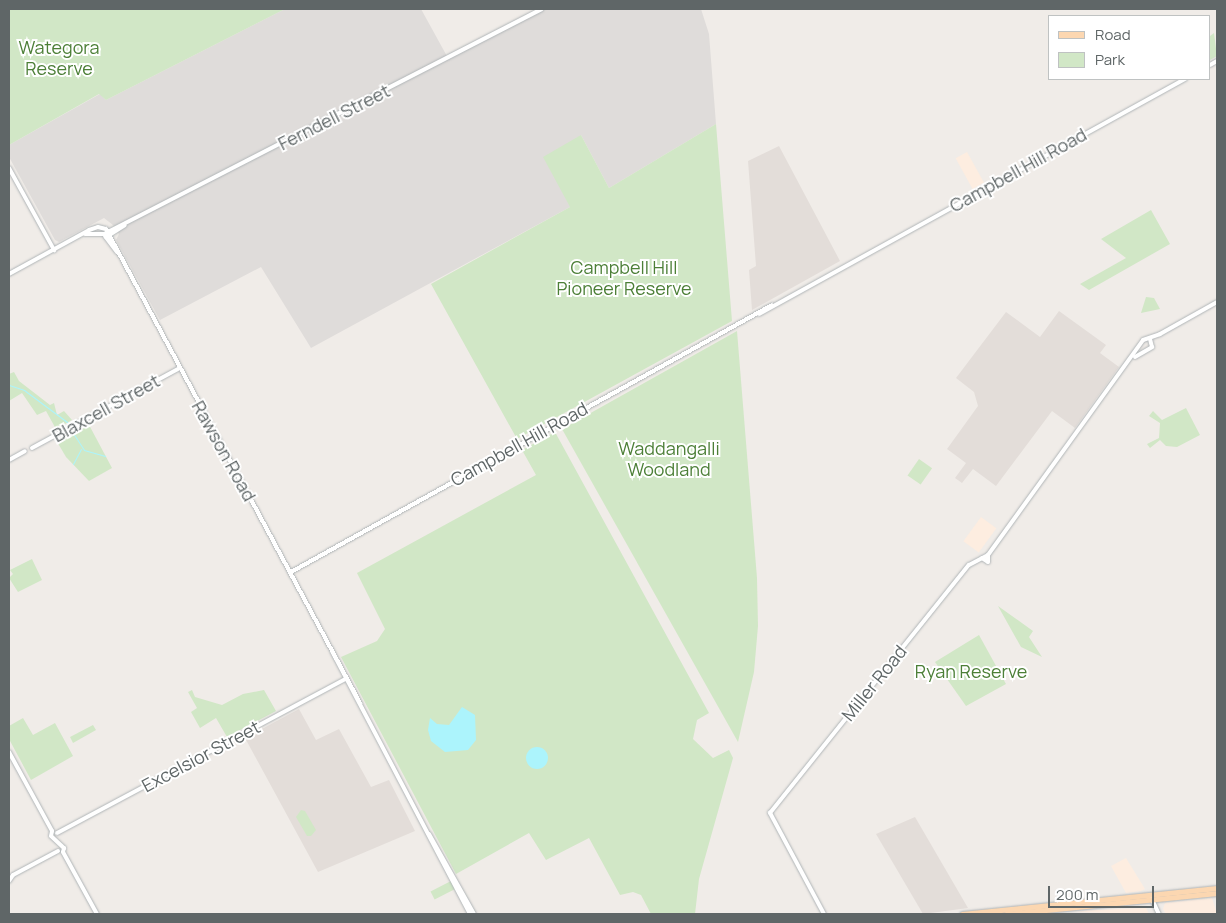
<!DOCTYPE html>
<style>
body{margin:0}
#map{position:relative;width:1226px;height:923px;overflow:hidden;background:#f0ece8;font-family:Manrope,sans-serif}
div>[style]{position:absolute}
.commercial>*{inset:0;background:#fdede0;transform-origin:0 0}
.industrial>*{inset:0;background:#dfdcda}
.education>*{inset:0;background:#e3ddd9}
.green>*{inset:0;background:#d1e7c6;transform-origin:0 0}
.water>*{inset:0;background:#acf4fc}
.round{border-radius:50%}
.stream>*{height:1px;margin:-0.5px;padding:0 0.5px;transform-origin:0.5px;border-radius:0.5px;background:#acf4fc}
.roads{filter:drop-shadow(0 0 1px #b0b5b7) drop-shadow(0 0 1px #b0b5b7)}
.tertiary>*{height:4px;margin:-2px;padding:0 2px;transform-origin:2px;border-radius:2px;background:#fff}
.secondary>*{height:4px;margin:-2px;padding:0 2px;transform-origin:2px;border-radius:2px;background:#fff}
.primary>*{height:4.5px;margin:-2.25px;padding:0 2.25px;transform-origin:2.25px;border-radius:2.25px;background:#fcd7b1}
span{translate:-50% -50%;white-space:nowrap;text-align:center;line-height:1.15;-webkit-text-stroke:4px #fff;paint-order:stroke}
.park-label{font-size:18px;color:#4c7f37}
.street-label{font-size:18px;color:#5f6667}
.frame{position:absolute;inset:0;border:10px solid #5f6667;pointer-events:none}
.legend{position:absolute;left:1048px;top:15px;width:162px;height:65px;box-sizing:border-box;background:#fff;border:1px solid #bfc2c2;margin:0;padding:6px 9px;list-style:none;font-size:15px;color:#5f6667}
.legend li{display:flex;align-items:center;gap:10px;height:25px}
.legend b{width:25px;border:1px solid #bfc2c2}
.scale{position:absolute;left:1048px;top:886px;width:106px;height:22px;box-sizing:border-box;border:2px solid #5f6667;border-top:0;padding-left:6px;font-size:15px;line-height:18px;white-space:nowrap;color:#5f6667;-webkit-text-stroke:4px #fff;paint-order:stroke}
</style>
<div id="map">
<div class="commercial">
<i style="left:967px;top:152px;width:35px;height:13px;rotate:61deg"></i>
<i style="left:981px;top:517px;width:19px;height:30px;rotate:36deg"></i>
<i style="clip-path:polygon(1126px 858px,1145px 889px,1141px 891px,1126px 893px,1111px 866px)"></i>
<i style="clip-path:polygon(1212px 898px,1217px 914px,1166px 914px,1163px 909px,1165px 903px)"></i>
<i style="clip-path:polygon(1146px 908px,1149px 914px,1073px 912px,1093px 910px)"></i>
</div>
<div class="industrial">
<i style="clip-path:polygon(285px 9px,421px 9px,448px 58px,542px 9px,701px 9px,709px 34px,716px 124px,609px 188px,581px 135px,570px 207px,311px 348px,261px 267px,160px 320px,116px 240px,119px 234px,113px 225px,104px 218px,59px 242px,55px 240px,9px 157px,9px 145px,100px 94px,106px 100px)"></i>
</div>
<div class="education">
<i style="clip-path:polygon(779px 146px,840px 261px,752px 310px,749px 270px,756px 266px,748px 161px)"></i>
<i style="clip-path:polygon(1059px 311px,1106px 345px,1100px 353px,1119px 367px,1075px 428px,1052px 411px,996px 486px,973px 469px,962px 483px,955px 478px,966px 463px,947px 449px,978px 406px,974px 392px,956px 378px,1006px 312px,1040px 337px)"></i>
<i style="clip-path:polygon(299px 709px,316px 740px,339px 729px,371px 787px,389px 780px,415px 831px,318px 872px,245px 738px)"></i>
<i style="clip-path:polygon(915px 817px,968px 908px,923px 914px,876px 834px)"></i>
</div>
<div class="green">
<i style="clip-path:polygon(9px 9px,285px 9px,106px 100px,99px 94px,9px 145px)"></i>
<i style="clip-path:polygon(1214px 33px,1217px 56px,1210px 60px,1210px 36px)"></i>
<i style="clip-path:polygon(716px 124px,732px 321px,517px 439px,431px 284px,570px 207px,543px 157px,581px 135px,609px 188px)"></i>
<i style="clip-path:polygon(1151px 210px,1170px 244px,1089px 290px,1080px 284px,1126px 258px,1101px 239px)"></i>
<i style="clip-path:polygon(1146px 297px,1154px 298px,1160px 309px,1141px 313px)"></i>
<i style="clip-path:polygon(737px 331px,757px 578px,758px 626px,754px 672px,738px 742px,562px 429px)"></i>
<i style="clip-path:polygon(14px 372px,19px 381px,50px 405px,54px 403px,57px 415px,64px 411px,72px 420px,56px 429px,46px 411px,37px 415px,22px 393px,9px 401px,9px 374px)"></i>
<i style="clip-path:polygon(1186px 408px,1200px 435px,1177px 447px,1166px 446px,1160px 440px,1150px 448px,1147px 444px,1159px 438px,1160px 423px,1149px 416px,1153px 411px,1162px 420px)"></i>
<i style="clip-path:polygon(88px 423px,112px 468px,89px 481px,66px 457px,56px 440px)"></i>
<i style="clip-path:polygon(555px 432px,709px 713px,697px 720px,693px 739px,713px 758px,729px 750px,733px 758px,699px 879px,695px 914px,651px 914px,641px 895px,633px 892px,620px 895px,589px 838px,546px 860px,529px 833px,456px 874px,341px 657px,377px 641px,385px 629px,357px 573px,536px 475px,522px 450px)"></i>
<i style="left:919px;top:459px;width:16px;height:20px;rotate:35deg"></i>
<i style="clip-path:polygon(32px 559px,42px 580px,18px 592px,9px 578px,13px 574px,10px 570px)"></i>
<i style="clip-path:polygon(998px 606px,1033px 631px,1029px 637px,1042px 657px,1021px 647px)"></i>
<i style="clip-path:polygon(979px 635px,1006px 684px,966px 706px,935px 662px)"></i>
<i style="clip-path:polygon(192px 690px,195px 697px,222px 705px,243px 694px,264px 690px,276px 711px,227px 737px,216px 718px,200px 728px,191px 712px,197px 708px,188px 692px)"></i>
<i style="clip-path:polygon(23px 718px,33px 735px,55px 723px,73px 756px,31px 780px,9px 739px,9px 726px)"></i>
<i style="clip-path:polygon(93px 725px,96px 730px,73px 743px,70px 737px)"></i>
<i style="clip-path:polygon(301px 810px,305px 811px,316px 830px,311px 836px,307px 836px,296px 817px)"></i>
<i style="left:451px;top:881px;width:9px;height:23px;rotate:63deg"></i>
</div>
<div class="water">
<i style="clip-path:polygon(462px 707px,475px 715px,476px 740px,468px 750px,445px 752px,431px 741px,428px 730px,430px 718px,437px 724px,449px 725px)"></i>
<i class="round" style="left:526px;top:747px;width:22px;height:22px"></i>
</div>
<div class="stream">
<i style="left:9px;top:385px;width:16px;rotate:18deg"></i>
<i style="left:24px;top:390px;width:54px;rotate:36.7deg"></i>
<i style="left:73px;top:433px;width:20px;rotate:57deg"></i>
<i style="left:84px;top:450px;width:22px;rotate:16deg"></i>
<i style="left:73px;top:464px;width:17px;rotate:-62deg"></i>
</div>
<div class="roads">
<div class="tertiary">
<i style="left:1210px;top:65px;width:8px;rotate:-30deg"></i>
<i style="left:759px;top:314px;width:487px;rotate:-28.9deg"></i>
<i style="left:1135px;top:357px;width:20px;rotate:-30deg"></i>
<i style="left:1152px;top:347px;width:8px;rotate:-104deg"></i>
<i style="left:32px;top:448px;width:168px;rotate:-28.4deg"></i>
<i style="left:9px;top:460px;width:18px;rotate:-29deg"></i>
<i style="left:988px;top:555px;width:265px;rotate:-54.2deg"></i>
<i style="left:1143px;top:340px;width:18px;rotate:-19deg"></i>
<i style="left:1160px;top:334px;width:65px;rotate:-29.3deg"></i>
<i style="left:982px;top:558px;width:7px;rotate:34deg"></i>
<i style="left:988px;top:562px;width:7px;rotate:-90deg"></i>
<i style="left:291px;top:572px;width:550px;rotate:-29.03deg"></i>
<i style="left:9px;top:752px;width:90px;rotate:61.4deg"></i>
<i style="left:52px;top:831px;width:5px;rotate:101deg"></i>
<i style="left:51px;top:836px;width:18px;rotate:43deg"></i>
<i style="left:64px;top:848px;width:4px;rotate:104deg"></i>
<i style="left:63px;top:852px;width:71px;rotate:61.3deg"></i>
<i style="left:57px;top:833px;width:327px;rotate:-28.1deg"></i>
<i style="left:13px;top:875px;width:51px;rotate:-28.1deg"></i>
<i style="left:9px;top:881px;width:7px;rotate:-56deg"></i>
<i style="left:824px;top:914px;width:115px;rotate:-118.1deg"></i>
<i style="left:770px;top:813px;width:318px;rotate:-51.3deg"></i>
<i style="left:969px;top:565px;width:21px;rotate:-28deg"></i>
</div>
<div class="secondary">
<i style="left:9px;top:168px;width:94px;rotate:61.2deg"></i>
<i style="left:85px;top:234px;width:19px"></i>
<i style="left:104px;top:234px;width:492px;rotate:-27.2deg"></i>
<i style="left:105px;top:236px;width:20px;rotate:53deg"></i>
<i style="left:106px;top:237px;width:22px;rotate:-32deg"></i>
<i style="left:9px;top:274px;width:91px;rotate:-28.8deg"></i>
<i style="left:89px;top:230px;width:9px;rotate:-18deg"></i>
<i style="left:98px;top:227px;width:8px;rotate:14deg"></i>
<i style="left:106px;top:229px;width:538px;rotate:61.81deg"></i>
<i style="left:332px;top:651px;width:297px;rotate:62.3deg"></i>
<i style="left:429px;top:834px;width:92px;rotate:60.6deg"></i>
<i style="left:1150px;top:895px;width:21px;rotate:65deg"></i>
</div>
<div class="primary">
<i style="left:962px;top:914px;width:256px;rotate:-5.8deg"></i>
<i style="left:1006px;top:914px;width:212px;rotate:-5.7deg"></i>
</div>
</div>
<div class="park-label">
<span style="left:59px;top:58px">Wategora<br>Reserve</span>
<span style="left:624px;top:278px">Campbell Hill<br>Pioneer Reserve</span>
<span style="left:669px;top:459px">Waddangalli<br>Woodland</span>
<span style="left:971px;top:671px">Ryan Reserve</span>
</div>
<div class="street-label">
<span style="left:334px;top:117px;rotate:-27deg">Ferndell Street</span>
<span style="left:1018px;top:170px;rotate:-29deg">Campbell Hill Road</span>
<span style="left:106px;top:408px;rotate:-29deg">Blaxcell Street</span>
<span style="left:519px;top:444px;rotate:-29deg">Campbell Hill Road</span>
<span style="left:224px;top:451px;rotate:61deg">Rawson Road</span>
<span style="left:874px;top:683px;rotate:-51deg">Miller Road</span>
<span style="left:201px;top:756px;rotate:-28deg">Excelsior Street</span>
</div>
<div class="frame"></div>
<ul class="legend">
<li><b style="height:6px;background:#fcd7b1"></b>Road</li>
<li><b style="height:14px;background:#d1e7c6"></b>Park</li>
</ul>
<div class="scale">200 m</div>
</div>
